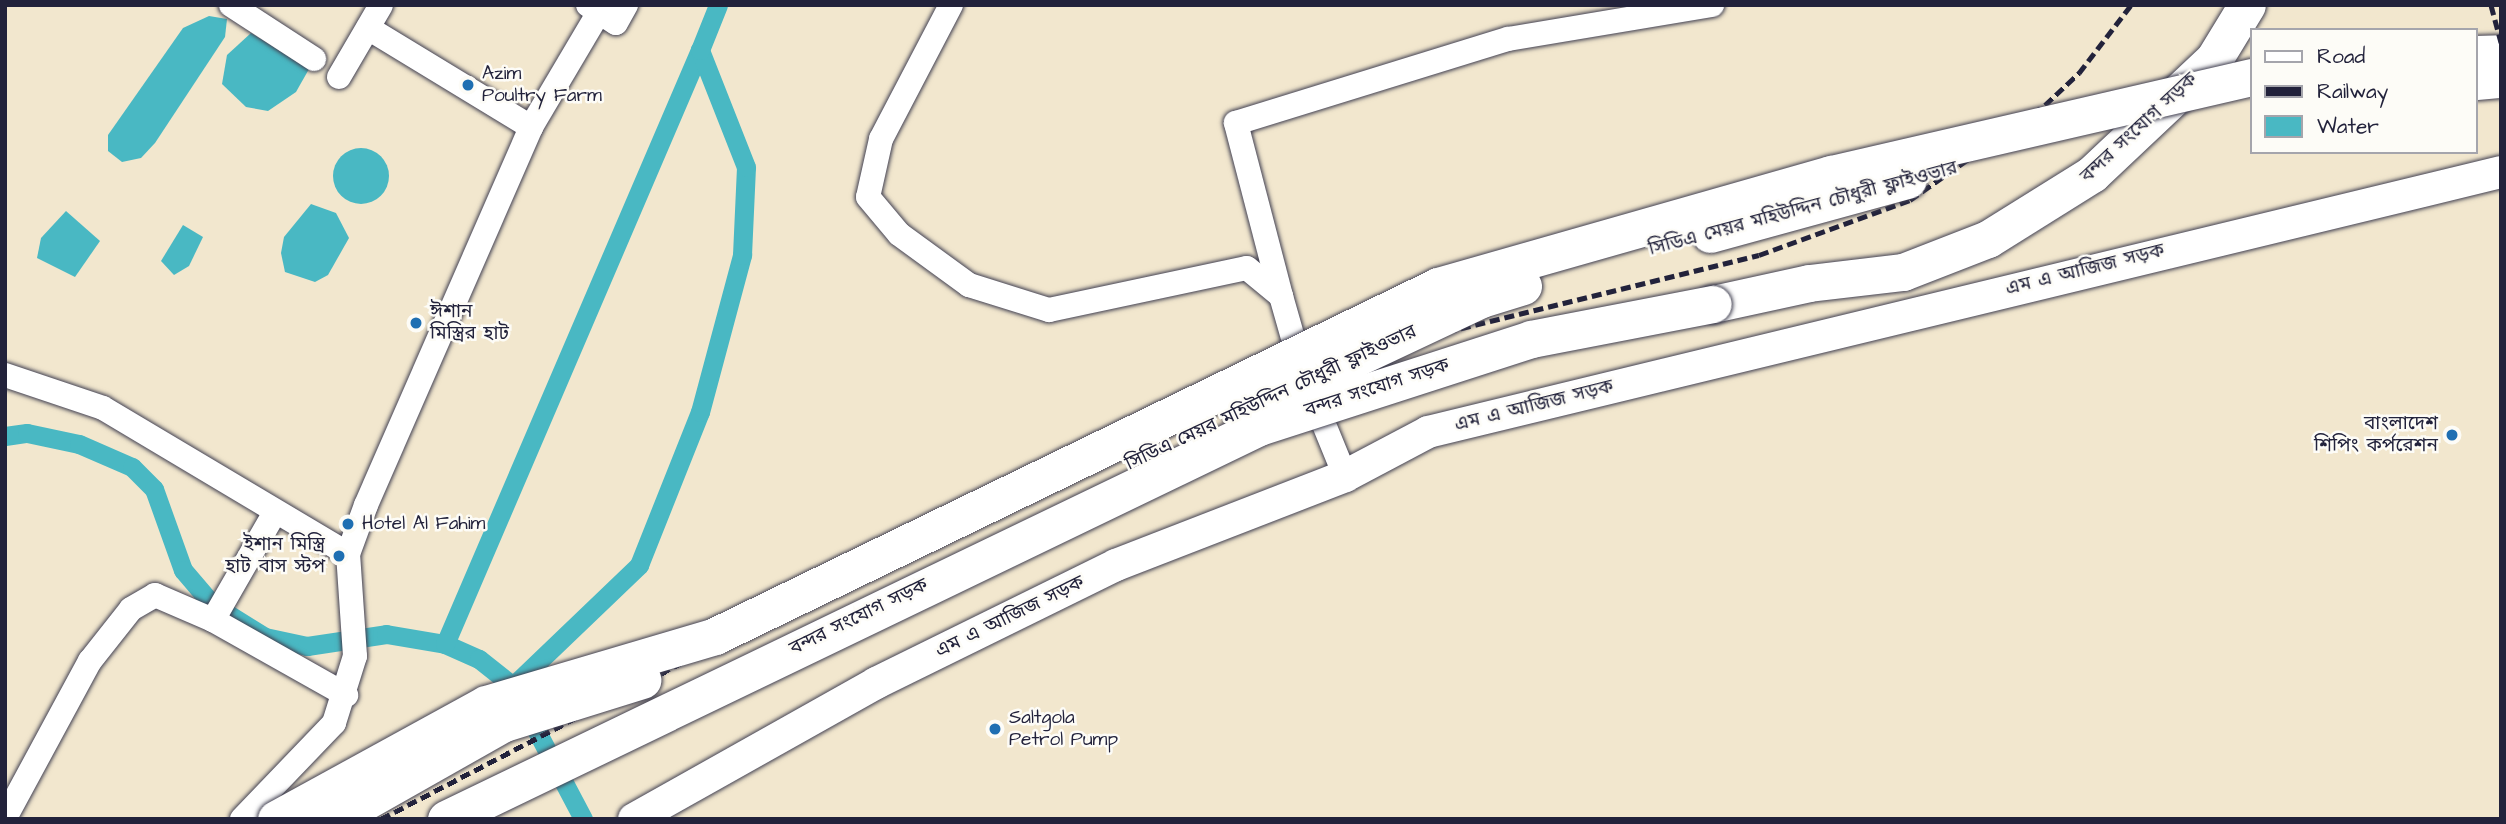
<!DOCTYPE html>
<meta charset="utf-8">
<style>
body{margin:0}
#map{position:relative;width:2506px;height:824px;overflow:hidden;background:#f2e7ce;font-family:"Architects Daughter","Noto Sans Bengali",sans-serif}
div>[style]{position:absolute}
.water>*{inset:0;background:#49b8c3}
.round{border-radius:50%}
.canal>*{height:19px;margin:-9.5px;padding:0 9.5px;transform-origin:9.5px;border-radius:9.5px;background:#49b8c3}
.roads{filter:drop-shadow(0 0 2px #414051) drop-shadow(0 0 2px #414051)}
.minor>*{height:24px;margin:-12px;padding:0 12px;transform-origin:12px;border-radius:12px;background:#fff}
.major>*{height:32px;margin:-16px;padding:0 16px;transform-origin:16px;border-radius:16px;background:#fff}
.highway>*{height:37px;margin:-18.5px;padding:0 18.5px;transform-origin:18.5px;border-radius:18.5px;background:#fff}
.rail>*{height:5px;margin-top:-2.5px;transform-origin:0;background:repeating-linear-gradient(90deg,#22223b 0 10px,transparent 0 15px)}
.bridges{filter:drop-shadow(0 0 2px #414051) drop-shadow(0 0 2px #414051)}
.highway-bridge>*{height:37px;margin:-18.5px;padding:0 18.5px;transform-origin:18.5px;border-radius:18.5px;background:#fff}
.dots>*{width:19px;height:19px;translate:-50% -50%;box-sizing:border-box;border:4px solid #fdfcf7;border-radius:50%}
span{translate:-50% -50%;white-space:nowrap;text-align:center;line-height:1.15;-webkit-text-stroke:5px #fdfcf7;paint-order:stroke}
.poi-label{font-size:19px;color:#22223b}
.left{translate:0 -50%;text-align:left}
.right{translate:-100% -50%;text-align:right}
.street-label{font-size:19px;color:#22223b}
.frame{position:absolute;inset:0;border:7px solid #22223b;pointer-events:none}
.legend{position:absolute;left:2250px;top:28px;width:228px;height:126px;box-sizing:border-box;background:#fdfcf7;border:2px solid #a5a5ac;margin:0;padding:9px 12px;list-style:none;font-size:21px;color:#22223b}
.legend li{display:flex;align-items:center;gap:14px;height:35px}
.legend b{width:35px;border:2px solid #a5a5ac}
</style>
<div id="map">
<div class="water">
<i style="clip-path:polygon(209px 16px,227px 19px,225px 37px,155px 143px,141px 158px,122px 162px,108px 151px,108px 135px,183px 28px)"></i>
<i style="clip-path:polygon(251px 33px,309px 69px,296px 92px,268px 111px,246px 107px,222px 84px,227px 55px)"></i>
<i class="round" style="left:333px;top:148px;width:56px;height:56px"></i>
<i style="clip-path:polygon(311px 204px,336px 213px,349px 238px,328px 275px,315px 282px,285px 272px,281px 253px,284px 237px)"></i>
<i style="clip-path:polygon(66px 211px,100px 241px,75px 277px,37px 258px,41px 238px)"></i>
<i style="clip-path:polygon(183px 225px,203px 237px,189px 266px,174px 275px,161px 261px)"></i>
</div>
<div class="canal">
<i style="left:5px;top:436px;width:22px;rotate:-8deg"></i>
<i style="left:27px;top:433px;width:53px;rotate:11.9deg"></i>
<i style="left:79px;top:444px;width:58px;rotate:23.5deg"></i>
<i style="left:132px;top:467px;width:31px;rotate:45deg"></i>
<i style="left:154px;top:489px;width:86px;rotate:70.3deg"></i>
<i style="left:183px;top:570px;width:45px;rotate:49.5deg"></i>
<i style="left:212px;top:604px;width:62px;rotate:31.9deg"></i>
<i style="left:265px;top:637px;width:43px;rotate:12.1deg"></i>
<i style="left:307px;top:646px;width:80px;rotate:-8.6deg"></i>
<i style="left:386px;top:634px;width:60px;rotate:9.6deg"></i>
<i style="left:445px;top:644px;width:37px;rotate:24deg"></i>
<i style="left:479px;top:659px;width:43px;rotate:38.5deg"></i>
<i style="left:513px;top:686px;width:150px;rotate:62.2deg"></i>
<i style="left:445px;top:644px;width:646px;rotate:-66.77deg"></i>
<i style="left:513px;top:686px;width:175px;rotate:-43.8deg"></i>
<i style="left:639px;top:565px;width:165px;rotate:-68.3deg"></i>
<i style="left:700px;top:412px;width:163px;rotate:-75deg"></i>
<i style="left:742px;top:255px;width:88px;rotate:-87.4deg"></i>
<i style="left:746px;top:167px;width:126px;rotate:-111.5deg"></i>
<i style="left:700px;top:50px;width:48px;rotate:-68.2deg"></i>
</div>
<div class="roads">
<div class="minor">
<i style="left:231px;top:5px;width:99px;rotate:33deg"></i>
<i style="left:588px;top:5px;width:33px;rotate:33deg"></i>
<i style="left:616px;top:23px;width:21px;rotate:-61deg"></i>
<i style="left:951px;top:5px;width:151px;rotate:117.6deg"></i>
<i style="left:881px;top:139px;width:59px;rotate:102.6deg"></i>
<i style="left:868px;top:197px;width:48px;rotate:50deg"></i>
<i style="left:899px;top:234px;width:87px;rotate:36.1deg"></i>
<i style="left:969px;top:285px;width:84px;rotate:17.4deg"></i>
<i style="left:1049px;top:310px;width:202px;rotate:-12deg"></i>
<i style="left:1247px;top:268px;width:44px;rotate:39.5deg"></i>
<i style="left:1281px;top:296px;width:80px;rotate:74.1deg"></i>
<i style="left:1303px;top:373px;width:111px;rotate:67.8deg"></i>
<i style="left:368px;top:28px;width:191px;rotate:31.3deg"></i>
<i style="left:339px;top:77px;width:83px;rotate:-59.7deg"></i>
<i style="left:1281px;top:296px;width:179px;rotate:-104.6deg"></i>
<i style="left:1236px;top:123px;width:285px;rotate:-17.2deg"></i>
<i style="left:1508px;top:39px;width:207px;rotate:-9.5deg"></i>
<i style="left:5px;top:375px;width:103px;rotate:18.6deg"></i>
<i style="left:103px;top:408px;width:285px;rotate:30.8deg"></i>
<i style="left:213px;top:620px;width:125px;rotate:-60.1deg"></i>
<i style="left:5px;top:818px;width:179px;rotate:-61.6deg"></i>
<i style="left:90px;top:661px;width:66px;rotate:-51.7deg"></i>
<i style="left:131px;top:609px;width:28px;rotate:-30deg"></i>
<i style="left:155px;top:595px;width:63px;rotate:23.3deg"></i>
<i style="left:213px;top:620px;width:153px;rotate:29.4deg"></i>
<i style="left:242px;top:819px;width:133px;rotate:-46.2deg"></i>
<i style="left:334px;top:723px;width:70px;rotate:-72.6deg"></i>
<i style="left:355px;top:656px;width:102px;rotate:-93.9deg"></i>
<i style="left:348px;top:554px;width:52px;rotate:-69.8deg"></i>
<i style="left:366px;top:505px;width:412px;rotate:-66.4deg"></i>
<i style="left:531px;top:127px;width:134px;rotate:-59.4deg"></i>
</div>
<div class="major">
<i style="left:634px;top:819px;width:278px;rotate:-29.3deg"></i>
<i style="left:876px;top:683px;width:267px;rotate:-26.2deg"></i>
<i style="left:1116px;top:565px;width:246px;rotate:-21.2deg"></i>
<i style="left:1345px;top:476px;width:94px;rotate:-27.9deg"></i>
<i style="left:1428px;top:432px;width:1104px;rotate:-13.62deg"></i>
</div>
<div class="highway">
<i style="left:2476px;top:54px;width:25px;rotate:-2deg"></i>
<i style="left:2476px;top:81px;width:25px;rotate:-5deg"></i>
<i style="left:1713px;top:304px;width:98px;rotate:-12.3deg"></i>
<i style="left:1809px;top:283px;width:95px;rotate:-6.7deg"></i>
<i style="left:1903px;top:272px;width:91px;rotate:-21.2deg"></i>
<i style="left:1988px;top:239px;width:123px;rotate:-32deg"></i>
<i style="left:2092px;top:174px;width:168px;rotate:-43.3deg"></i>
<i style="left:2214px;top:59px;width:63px;rotate:-58.6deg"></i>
</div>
</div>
<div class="rail">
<i style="left:2491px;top:5px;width:39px;rotate:75deg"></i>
<i style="left:381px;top:819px;width:844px;rotate:-27.45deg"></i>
<i style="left:1130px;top:430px;width:301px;rotate:-17.6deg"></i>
<i style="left:1417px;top:339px;width:352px;rotate:-13.8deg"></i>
<i style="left:1759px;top:255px;width:161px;rotate:-20deg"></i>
<i style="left:1910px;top:200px;width:165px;rotate:-35.1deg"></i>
<i style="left:2045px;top:105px;width:47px;rotate:-43.3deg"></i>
<i style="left:2079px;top:73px;width:86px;rotate:-52.6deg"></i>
</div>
<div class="bridges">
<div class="highway-bridge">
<i style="left:1710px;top:234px;width:205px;rotate:-15.3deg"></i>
<i style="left:1241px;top:412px;width:265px;rotate:-25.2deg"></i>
<i style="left:1481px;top:299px;width:44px;rotate:-17.2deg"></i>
<i style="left:276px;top:819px;width:239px;rotate:-28.7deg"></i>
<i style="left:486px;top:704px;width:239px;rotate:-16.5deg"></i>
<i style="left:715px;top:636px;width:803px;rotate:-25.83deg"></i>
<i style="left:1438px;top:286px;width:409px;rotate:-15.9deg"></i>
<i style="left:1831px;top:174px;width:432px;rotate:-13deg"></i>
<i style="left:334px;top:819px;width:195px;rotate:-29.5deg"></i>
<i style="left:504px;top:723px;width:145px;rotate:-17.3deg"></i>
<i style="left:446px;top:819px;width:903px;rotate:-25.74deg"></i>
<i style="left:1259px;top:427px;width:286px;rotate:-17.9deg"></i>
<i style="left:1531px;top:339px;width:185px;rotate:-10.9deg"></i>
</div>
</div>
<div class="dots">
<i style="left:468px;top:85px;background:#1f6fb2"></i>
<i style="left:416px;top:323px;background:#1f6fb2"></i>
<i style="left:2452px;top:435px;background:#1f6fb2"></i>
<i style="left:348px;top:524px;background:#1f6fb2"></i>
<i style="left:339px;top:556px;background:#1f6fb2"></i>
<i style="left:995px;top:729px;background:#1f6fb2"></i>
</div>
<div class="poi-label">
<span class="left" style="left:482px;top:85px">Azim<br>Poultry Farm</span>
<span class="left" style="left:430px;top:323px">ঈশান<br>মিস্ত্রির হাট</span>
<span class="right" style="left:2438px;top:435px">বাংলাদেশ<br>শিপিং কর্পরেশন</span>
<span class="left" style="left:362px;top:524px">Hotel Al Fahim</span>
<span class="right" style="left:325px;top:556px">ইশান মিস্ত্রি<br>হাট বাস স্টপ</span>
<span class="left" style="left:1009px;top:729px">Saltgola<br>Petrol Pump</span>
</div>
<div class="street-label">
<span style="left:2139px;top:128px;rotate:-43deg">বন্দর সংযোগ সড়ক</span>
<span style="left:1803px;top:209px;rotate:-15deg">সিডিএ মেয়র মহিউদ্দিন চৌধুরী ফ্লাইওভার</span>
<span style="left:2085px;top:270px;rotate:-14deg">এম এ আজিজ সড়ক</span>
<span style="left:1377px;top:388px;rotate:-18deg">বন্দর সংযোগ সড়ক</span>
<span style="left:1271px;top:398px;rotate:-25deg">সিডিএ মেয়র মহিউদ্দিন চৌধুরী ফ্লাইওভার</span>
<span style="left:1534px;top:406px;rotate:-14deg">এম এ আজিজ সড়ক</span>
<span style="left:859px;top:617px;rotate:-26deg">বন্দর সংযোগ সড়ক</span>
<span style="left:1010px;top:617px;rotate:-26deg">এম এ আজিজ সড়ক</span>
</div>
<div class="frame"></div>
<ul class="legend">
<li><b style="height:9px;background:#fff"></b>Road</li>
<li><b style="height:9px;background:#22223b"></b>Railway</li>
<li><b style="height:19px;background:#49b8c3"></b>Water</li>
</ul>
</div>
